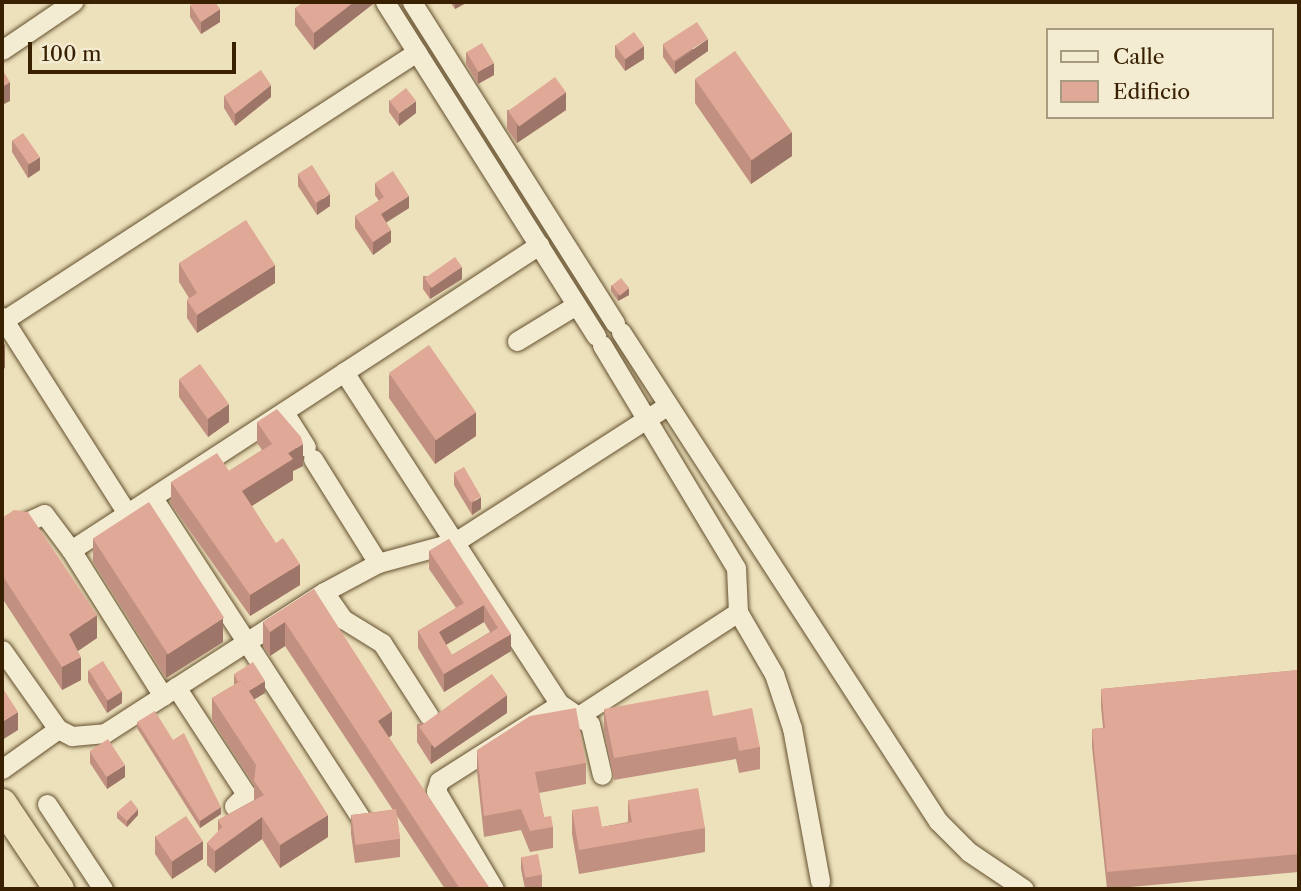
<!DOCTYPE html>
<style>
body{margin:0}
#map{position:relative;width:1301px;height:891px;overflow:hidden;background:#ece1bb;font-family:"Libre Caslon Text",serif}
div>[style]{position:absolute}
.roads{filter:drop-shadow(0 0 2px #65502f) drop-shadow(0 0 2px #65502f)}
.minor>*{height:19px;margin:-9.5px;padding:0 9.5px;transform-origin:9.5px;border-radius:9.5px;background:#f3ecd3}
.highway>*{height:30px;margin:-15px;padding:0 15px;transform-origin:15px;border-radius:15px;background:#ece1bb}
.wall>*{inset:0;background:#c19081}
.shaded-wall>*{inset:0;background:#9d7669}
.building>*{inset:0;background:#e0a896;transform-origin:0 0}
span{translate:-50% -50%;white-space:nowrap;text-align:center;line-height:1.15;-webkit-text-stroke:5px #f3ecd3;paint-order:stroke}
.frame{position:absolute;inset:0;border:4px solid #382000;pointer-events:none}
.legend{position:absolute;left:1046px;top:28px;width:228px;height:91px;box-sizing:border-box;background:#f3ecd3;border:2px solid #a89a7f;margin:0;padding:9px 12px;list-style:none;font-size:21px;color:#382000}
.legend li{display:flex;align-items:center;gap:14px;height:35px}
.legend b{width:35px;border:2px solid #a89a7f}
.scale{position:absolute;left:28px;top:42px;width:208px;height:32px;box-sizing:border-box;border:4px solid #382000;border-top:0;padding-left:9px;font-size:21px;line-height:24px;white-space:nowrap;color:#382000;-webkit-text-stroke:5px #f3ecd3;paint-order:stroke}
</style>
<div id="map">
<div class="roads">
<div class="minor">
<i style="left:385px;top:2px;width:395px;rotate:57.7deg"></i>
<i style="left:412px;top:2px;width:380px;rotate:57.7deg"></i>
<i style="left:2px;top:50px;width:86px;rotate:-34.1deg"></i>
<i style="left:2px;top:317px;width:235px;rotate:57.5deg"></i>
<i style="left:4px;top:320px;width:492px;rotate:-33deg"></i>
<i style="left:621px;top:332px;width:583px;rotate:57.05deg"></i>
<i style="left:938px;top:821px;width:44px;rotate:45deg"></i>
<i style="left:969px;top:852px;width:66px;rotate:33.9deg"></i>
<i style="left:517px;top:341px;width:69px;rotate:-31.4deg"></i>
<i style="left:602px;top:345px;width:260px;rotate:59deg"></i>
<i style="left:736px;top:568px;width:44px;rotate:87.4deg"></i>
<i style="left:738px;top:612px;width:72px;rotate:59.9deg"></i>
<i style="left:774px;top:674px;width:57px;rotate:71.6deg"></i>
<i style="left:792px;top:728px;width:156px;rotate:79.6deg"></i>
<i style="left:344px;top:372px;width:396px;rotate:57deg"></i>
<i style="left:560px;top:704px;width:36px;rotate:34deg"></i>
<i style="left:590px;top:724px;width:52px;rotate:76.8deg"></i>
<i style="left:284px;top:412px;width:41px;rotate:57.8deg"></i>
<i style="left:313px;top:459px;width:123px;rotate:58deg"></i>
<i style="left:153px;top:498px;width:387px;rotate:57deg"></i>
<i style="left:22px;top:524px;width:24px;rotate:-24deg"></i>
<i style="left:44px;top:514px;width:45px;rotate:53.1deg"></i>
<i style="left:324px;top:592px;width:33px;rotate:55deg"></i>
<i style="left:343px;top:619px;width:46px;rotate:31.6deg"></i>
<i style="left:382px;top:643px;width:87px;rotate:57.2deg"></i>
<i style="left:2px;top:650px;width:97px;rotate:54.7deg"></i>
<i style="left:58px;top:729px;width:16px;rotate:27deg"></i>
<i style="left:72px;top:736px;width:33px;rotate:-5deg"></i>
<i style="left:105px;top:733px;width:260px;rotate:-32.8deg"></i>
<i style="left:324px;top:592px;width:61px;rotate:-28.2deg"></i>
<i style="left:378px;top:563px;width:80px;rotate:-15.3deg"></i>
<i style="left:455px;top:542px;width:253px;rotate:-32.7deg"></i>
<i style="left:176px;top:687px;width:128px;rotate:56.8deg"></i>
<i style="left:246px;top:794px;width:17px;rotate:135deg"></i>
<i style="left:163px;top:696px;width:173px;rotate:-122.2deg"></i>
<i style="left:71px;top:550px;width:559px;rotate:-33.09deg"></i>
<i style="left:580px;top:715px;width:189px;rotate:-33.1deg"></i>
<i style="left:2px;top:769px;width:69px;rotate:-35.5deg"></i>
<i style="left:47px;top:804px;width:102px;rotate:56.6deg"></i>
<i style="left:494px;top:889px;width:114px;rotate:-120.6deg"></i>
<i style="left:436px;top:791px;width:10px;rotate:-73deg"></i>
<i style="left:439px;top:781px;width:143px;rotate:-32.5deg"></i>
</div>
<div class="highway">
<i style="left:2px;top:804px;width:102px;rotate:56.2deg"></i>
</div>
</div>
<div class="wall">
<i style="clip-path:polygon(373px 2px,373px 4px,314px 50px,295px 25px,295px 8px)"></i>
<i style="clip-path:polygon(450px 2px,468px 2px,455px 9px)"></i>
<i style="clip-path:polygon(190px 5px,220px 22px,201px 34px,190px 17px)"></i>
<i style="clip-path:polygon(615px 45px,644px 59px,625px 71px,615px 57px)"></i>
<i style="clip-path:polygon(663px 45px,708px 51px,675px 74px,663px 57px)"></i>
<i style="clip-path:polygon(466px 52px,494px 75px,478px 84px,466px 64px)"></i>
<i style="clip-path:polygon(695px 79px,792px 156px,751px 184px,695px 103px)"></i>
<i style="clip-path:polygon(224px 96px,271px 97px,235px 126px,224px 108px)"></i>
<i style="clip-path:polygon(389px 100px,416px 113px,399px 126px,389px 112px)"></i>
<i style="clip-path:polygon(507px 110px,566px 110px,517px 143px,507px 129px)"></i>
<i style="clip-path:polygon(12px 140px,40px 170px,28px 178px,12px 152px)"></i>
<i style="clip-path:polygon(298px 174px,330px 206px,317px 215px,298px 186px)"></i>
<i style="clip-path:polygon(375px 183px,409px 208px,386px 222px,391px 242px,373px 255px,355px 228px,355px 216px,379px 201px,375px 195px)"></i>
<i style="clip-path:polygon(179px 263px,275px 283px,197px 333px,187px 318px,187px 300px,189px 298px,179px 282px)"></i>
<i style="clip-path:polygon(423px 276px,462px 279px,430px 299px,423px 289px)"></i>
<i style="clip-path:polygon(611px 285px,629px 295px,618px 301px,611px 291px)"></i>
<i style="clip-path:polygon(389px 374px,476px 436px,435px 464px,389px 398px)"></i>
<i style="clip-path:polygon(179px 379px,229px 422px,208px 437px,179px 397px)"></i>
<i style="clip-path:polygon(257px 422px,303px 466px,293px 471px,293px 480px,252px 506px,300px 585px,250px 616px,171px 504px,171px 482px,229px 471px,262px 450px,257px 443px)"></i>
<i style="clip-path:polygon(454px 473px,481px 509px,472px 515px,454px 485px)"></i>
<i style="clip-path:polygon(2px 518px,97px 638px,78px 651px,81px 680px,62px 690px,2px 598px)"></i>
<i style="clip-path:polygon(93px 538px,223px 642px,166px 678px,93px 562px)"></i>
<i style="clip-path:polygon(evenodd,449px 539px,511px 651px,444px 692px,418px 648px,418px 631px,456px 608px,429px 569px,429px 551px,449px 539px,484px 622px,490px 632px,452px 655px,446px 645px,484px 622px)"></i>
<i style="clip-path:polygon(314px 589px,392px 735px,389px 738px,490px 889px,445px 889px,397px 816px,400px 839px,400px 857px,355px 863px,351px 834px,351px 815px,393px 810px,285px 646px,270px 656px,263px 646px,263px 622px)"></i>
<i style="clip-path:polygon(88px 670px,122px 703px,107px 713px,88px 682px)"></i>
<i style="clip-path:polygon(1299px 670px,1299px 872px,1107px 889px,1092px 747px,1092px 729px,1103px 728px,1101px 707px,1101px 689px)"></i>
<i style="clip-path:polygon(234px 674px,265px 693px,254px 699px,328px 837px,280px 868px,262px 839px,215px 873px,207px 865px,207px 843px,218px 832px,218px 820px,254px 800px,254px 785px,212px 720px,212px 698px,234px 685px)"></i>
<i style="clip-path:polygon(604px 709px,713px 716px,760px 747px,760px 769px,739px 773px,736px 759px,614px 780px,604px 731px)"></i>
<i style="clip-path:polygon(507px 713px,431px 764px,417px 742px,417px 724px)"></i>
<i style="clip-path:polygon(137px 722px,221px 814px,200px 828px,137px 728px)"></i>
<i style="clip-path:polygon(477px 750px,586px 763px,586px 784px,539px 793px,544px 817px,553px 827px,553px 848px,530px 852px,521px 830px,484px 837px,477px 772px)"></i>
<i style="clip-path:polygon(90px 751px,125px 777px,107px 789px,90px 763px)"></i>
<i style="clip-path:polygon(628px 800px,705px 828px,705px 852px,579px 874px,572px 834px,572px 810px,602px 827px,628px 822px)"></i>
<i style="clip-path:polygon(117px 812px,138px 815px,127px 827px,117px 818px)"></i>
<i style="clip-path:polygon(155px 836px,203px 859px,172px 879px,155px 854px)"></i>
<i style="clip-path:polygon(521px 857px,542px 875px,542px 887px,525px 889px,521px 869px)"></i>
</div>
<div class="shaded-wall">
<i style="clip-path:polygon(354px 2px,373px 2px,373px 4px,314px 50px,314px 33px)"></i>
<i style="clip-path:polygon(455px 2px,468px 2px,455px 9px)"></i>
<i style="clip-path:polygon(220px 9px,220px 22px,201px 34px,201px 22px)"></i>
<i style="clip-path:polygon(708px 39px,708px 51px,675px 74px,675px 62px)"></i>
<i style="clip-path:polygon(644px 46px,644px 59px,625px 71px,625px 59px)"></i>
<i style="clip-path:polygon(494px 63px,494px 75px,478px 84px,478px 72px)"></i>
<i style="clip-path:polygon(10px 82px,10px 101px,2px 105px,2px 87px)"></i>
<i style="clip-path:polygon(271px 85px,271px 97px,235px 126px,235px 114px)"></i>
<i style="clip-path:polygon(566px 92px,566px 110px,517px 143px,517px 125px)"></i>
<i style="clip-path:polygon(416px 101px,416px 113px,399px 126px,399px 114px)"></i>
<i style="clip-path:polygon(792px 132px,792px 156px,751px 184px,751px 160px)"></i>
<i style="clip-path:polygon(40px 157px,40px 170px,28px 178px,28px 165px)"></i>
<i style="clip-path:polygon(330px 194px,330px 206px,317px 215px,317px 203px)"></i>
<i style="clip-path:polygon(409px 196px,409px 208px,381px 226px,381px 214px)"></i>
<i style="clip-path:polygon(391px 230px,391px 242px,373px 255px,373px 242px)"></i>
<i style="clip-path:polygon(275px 265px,275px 283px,197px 333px,197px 315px)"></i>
<i style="clip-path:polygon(462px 267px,462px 279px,430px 299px,430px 287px)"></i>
<i style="clip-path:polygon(629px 288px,629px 295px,618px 301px,618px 295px)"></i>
<i style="clip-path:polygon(5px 344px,5px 368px,2px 370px,2px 347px)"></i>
<i style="clip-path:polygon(229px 404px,229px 422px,208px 437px,208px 419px)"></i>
<i style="clip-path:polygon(476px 412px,476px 436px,435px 464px,435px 440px)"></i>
<i style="clip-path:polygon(303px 444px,303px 466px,293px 471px,293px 480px,242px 512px,242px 491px,288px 453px)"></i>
<i style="clip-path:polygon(481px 497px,481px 509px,472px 515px,472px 503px)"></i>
<i style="clip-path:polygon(300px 564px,300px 585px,250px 616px,250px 595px)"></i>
<i style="clip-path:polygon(484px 605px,484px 622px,439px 649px,439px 632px)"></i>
<i style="clip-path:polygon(97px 615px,97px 638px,69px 657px,69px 634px)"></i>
<i style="clip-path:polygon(223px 618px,223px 642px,166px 678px,166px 655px)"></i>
<i style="clip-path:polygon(285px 622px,285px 646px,270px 656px,270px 632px)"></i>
<i style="clip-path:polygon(511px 634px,511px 651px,444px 692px,444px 674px)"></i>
<i style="clip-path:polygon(81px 657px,81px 680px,62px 690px,62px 667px)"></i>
<i style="clip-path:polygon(265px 681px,265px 693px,245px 705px,245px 693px)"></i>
<i style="clip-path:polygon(122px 691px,122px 703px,107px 713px,107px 700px)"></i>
<i style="clip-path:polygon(507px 695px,507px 713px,431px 764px,431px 746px)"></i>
<i style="clip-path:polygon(392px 711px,392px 735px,378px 745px,378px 721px)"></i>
<i style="clip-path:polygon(18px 712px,18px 730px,2px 740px,2px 722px)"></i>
<i style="clip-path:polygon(125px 765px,125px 777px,107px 789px,107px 777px)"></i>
<i style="clip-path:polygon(221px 807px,221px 814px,200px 828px,200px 821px)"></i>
<i style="clip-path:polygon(138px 809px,138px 815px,127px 827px,127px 821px)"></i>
<i style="clip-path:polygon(328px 815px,328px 837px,280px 868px,280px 845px)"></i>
<i style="clip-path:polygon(262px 817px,262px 839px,215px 873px,215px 851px)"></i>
<i style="clip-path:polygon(203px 841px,203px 859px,172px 879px,172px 861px)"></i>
</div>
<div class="building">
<i style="clip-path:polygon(195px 2px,215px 2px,220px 9px,201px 22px,190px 5px)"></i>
<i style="clip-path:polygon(304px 2px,354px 2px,314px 33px,295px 8px)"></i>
<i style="left:697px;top:22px;width:20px;height:41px;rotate:57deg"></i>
<i style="left:634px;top:32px;width:17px;height:23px;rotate:54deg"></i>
<i style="left:482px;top:43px;width:23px;height:18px;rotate:59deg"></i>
<i style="left:735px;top:51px;width:99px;height:49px;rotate:55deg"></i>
<i style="clip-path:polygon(2px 69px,10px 82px,2px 87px)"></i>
<i style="clip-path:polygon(261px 70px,271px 85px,235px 114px,224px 96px)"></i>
<i style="left:555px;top:77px;width:19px;height:58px;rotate:54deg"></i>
<i style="left:406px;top:88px;width:16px;height:21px;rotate:52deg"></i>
<i style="left:23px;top:133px;width:29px;height:13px;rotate:55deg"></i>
<i style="left:312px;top:165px;width:34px;height:17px;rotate:58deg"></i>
<i style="clip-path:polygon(393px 171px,409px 196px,381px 214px,391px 230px,373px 242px,355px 216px,384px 197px,375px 183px)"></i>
<i style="clip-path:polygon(246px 220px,275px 265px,197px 315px,187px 300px,197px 293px,179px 263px)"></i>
<i style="left:455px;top:257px;width:12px;height:37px;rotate:55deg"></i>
<i style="left:621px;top:278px;width:13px;height:12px;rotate:51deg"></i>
<i style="left:429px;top:345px;width:82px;height:49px;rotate:55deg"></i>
<i style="left:200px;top:364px;width:49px;height:26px;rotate:54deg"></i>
<i style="clip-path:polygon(277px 409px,301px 437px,303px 444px,288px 453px,293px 459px,242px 491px,276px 543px,283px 538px,300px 564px,250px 595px,171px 482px,217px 453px,229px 471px,272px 444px,257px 422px)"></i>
<i style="left:464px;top:467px;width:34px;height:12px;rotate:60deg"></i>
<i style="left:149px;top:502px;width:138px;height:67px;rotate:57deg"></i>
<i style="clip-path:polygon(14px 510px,28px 512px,97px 615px,69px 634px,81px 657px,62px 667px,2px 575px,2px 518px)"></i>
<i style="clip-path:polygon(evenodd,449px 539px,511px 634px,444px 674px,418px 631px,464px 603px,429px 551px,449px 539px,484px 605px,498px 628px,452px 655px,439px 632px,484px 605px)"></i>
<i style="clip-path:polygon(314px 589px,392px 711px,378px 721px,490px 889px,460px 889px,285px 622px,270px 632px,263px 622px)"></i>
<i style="left:103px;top:661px;width:36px;height:17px;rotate:58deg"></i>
<i style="clip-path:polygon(253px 662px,265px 681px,249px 691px,242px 680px,238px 682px,234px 674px)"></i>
<i style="clip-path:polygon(1299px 670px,1299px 854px,1107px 872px,1092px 729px,1105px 728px,1101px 689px)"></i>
<i style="left:492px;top:674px;width:26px;height:90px;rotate:54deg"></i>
<i style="clip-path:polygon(242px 680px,328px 815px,280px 845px,262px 817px,215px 851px,207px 843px,222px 827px,218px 820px,264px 795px,254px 781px,256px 765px,212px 698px)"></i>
<i style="clip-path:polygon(2px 687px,18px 712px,2px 722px)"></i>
<i style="clip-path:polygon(708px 690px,713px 716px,752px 708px,760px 747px,739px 751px,736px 737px,614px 758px,604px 709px)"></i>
<i style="clip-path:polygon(576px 708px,586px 763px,535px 772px,544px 817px,551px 816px,553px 827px,530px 831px,521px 809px,484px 816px,477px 750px,530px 716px)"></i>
<i style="clip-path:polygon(155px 711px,173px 740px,184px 733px,221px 807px,200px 821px,137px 722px)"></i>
<i style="left:108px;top:739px;width:31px;height:22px;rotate:57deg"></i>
<i style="clip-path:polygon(698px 788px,705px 828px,579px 850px,572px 810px,598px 806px,602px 827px,632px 822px,628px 800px)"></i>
<i style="clip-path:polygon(131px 800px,138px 809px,127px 821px,117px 812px)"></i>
<i style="left:396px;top:809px;width:30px;height:45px;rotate:82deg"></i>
<i style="left:186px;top:816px;width:30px;height:37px;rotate:56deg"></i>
<i style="left:538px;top:854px;width:21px;height:17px;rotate:79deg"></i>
</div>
<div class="frame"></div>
<ul class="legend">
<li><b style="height:9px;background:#f3ecd3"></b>Calle</li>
<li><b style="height:19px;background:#e0a896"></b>Edificio</li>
</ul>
<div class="scale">100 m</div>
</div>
